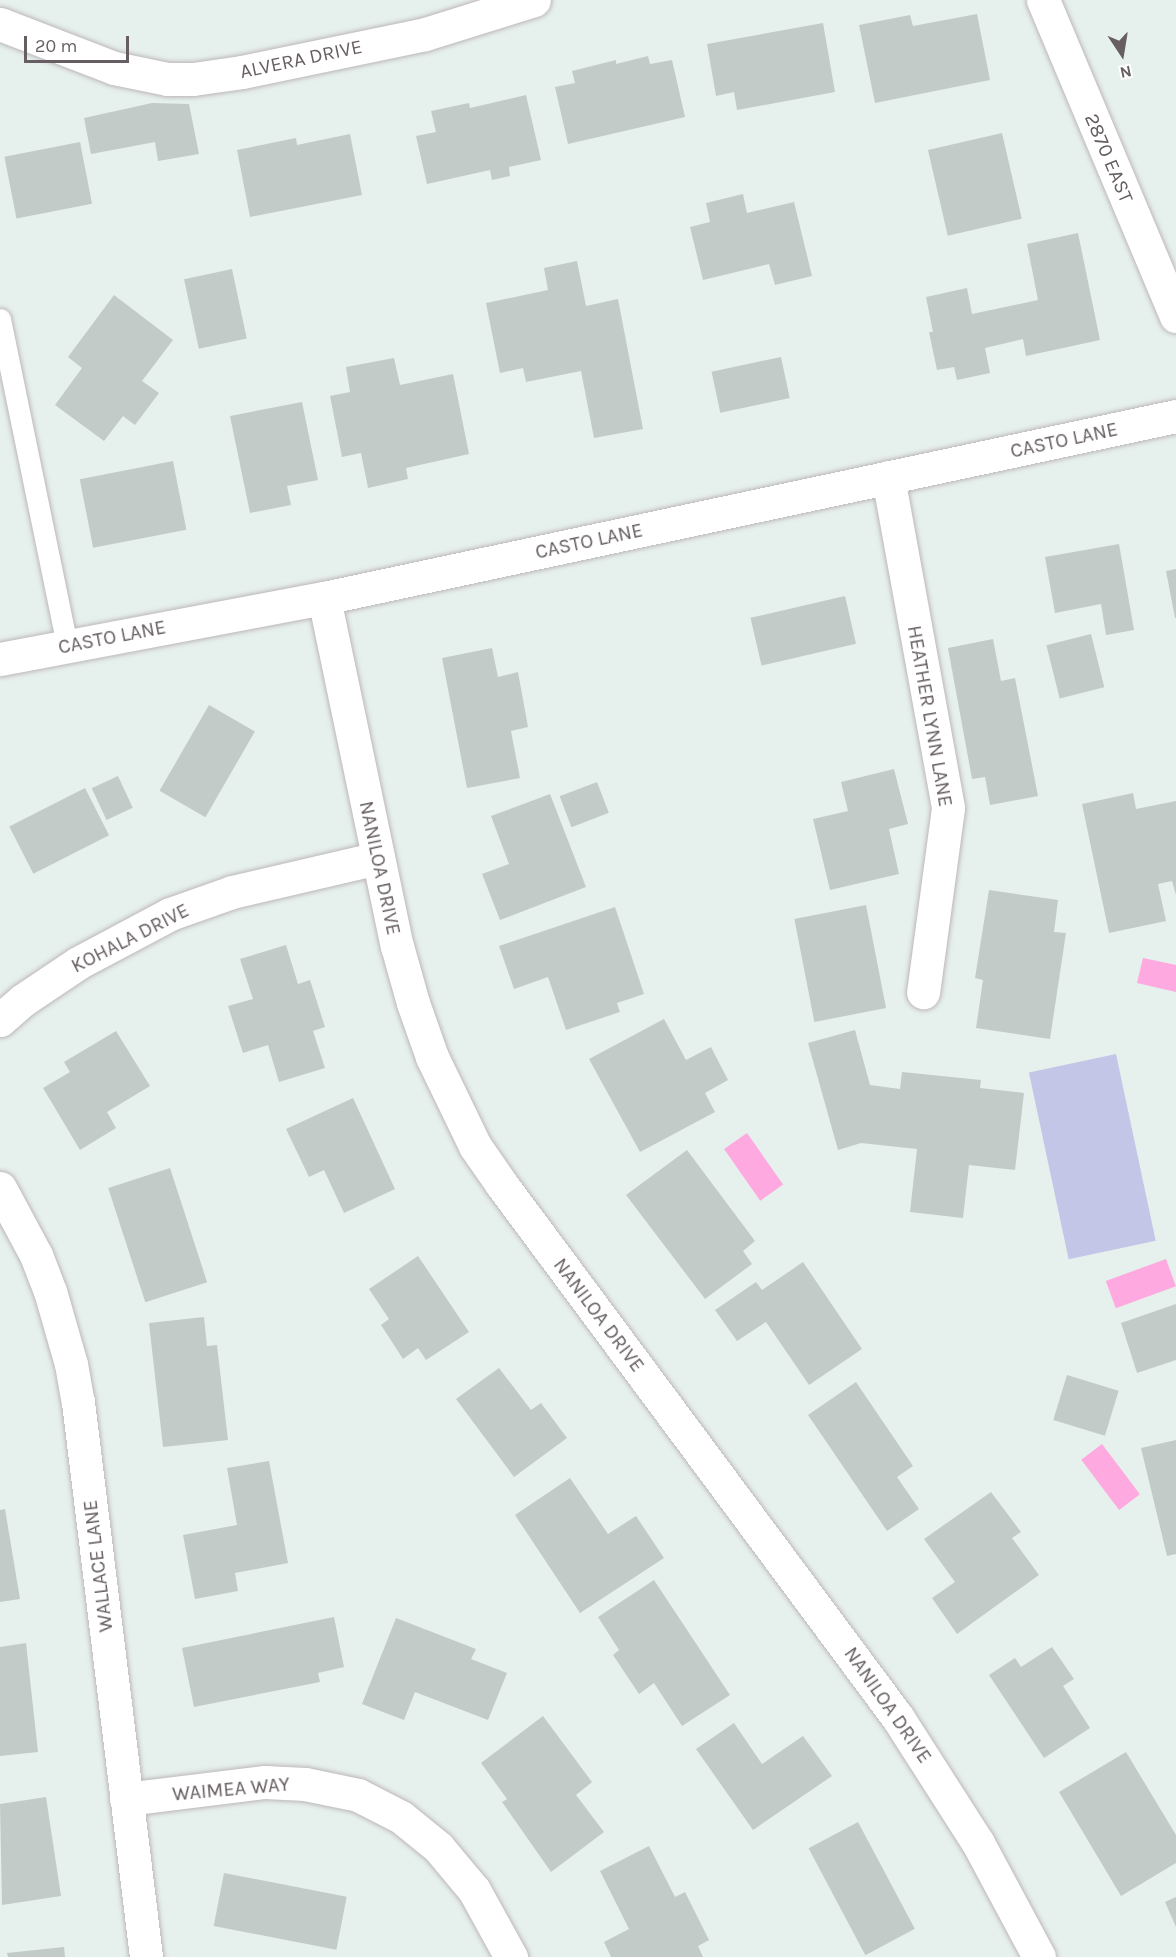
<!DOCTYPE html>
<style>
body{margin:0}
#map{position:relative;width:1176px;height:1957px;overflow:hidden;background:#e6f0ed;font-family:Karla,sans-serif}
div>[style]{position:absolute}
.green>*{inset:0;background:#c4c6e7;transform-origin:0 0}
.water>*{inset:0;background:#fea9df;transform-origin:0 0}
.building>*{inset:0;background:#c3cbc8;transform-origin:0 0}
.roads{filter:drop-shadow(0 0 2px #bdb7b9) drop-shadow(0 0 2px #bdb7b9)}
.lane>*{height:21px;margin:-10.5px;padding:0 10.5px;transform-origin:10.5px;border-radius:10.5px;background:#fff}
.street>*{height:33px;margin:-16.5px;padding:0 16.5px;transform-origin:16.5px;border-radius:16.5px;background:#fff}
.secondary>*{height:33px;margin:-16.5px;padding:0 16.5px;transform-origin:16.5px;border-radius:16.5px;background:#fff}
span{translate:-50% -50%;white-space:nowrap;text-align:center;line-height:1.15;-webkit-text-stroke:5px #fff;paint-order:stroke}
.street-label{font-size:20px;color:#665e62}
.north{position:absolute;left:1092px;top:24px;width:60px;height:60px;-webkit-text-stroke:4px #fff;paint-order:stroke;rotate:168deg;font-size:16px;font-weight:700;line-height:24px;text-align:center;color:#665e62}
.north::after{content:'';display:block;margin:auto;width:21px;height:27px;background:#665e62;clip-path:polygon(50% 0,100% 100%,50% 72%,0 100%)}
.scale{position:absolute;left:24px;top:36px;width:105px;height:27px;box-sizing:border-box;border:3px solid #665e62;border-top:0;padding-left:8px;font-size:18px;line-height:21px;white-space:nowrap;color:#665e62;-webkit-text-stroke:4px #fff;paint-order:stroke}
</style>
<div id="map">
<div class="green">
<i style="left:1116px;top:1054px;width:191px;height:89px;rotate:78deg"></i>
</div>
<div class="water">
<i style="clip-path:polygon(1143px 958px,1176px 965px,1176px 992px,1137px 983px)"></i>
<i style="left:747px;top:1133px;width:63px;height:28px;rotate:55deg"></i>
<i style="left:1166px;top:1259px;width:29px;height:64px;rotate:70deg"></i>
<i style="left:1102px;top:1444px;width:63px;height:26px;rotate:53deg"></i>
</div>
<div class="building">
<i style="clip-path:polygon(977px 14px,990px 80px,875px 103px,859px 25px,910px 15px,913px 26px)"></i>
<i style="clip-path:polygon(823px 23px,835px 92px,737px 110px,734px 92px,716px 96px,707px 44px)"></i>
<i style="clip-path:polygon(648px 56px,650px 64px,672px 60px,685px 117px,568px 144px,555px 87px,575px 83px,572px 71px,616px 60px,616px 64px)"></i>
<i style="clip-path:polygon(526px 95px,541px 160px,509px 167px,510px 176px,492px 180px,490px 170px,427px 184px,416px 136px,436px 132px,431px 111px,469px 103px,470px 108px)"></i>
<i style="clip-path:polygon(152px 103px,189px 104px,199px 154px,158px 161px,155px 142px,91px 154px,84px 118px)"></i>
<i style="left:1002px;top:133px;width:88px;height:76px;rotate:77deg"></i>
<i style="clip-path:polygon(350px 134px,362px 195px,250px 217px,237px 150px,296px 138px,297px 145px)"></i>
<i style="left:80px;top:142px;width:63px;height:77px;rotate:79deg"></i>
<i style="clip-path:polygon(743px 194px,747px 213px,794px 202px,812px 276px,775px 285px,769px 264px,703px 280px,690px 227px,710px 222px,706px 203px)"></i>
<i style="clip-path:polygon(1078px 233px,1100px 340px,1026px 356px,1023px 339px,985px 348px,990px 373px,957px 380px,954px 367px,937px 370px,929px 332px,933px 332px,926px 297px,967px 288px,972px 314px,1038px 300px,1027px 244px)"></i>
<i style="clip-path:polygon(577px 261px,586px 306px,618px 299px,643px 429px,594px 438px,581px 371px,526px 382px,523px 368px,500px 373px,486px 303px,548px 290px,544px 268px)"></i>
<i style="left:232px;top:269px;width:71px;height:49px;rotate:78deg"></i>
<i style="clip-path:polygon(114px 295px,173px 340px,142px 381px,159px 393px,135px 425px,123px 416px,104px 441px,55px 405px,82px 368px,68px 357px)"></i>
<i style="left:781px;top:357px;width:42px;height:71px;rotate:78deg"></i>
<i style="clip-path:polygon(394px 358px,400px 385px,453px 374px,469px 454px,406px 468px,408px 479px,368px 488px,361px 453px,342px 457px,330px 396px,350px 392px,346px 367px)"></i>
<i style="clip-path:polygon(302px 402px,318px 480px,287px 486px,291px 505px,250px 513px,230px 416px)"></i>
<i style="left:173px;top:461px;width:70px;height:95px;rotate:79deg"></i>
<i style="clip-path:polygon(1119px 544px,1134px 630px,1106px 635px,1101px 604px,1055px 613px,1045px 557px)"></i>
<i style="clip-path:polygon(1176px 569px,1176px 618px,1175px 618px,1166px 571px)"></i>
<i style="left:845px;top:596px;width:49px;height:97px;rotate:77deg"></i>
<i style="left:1091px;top:634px;width:55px;height:46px;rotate:76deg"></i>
<i style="clip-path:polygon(993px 639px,1001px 681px,1015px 678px,1038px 796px,990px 805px,985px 777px,972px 779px,948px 648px)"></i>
<i style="clip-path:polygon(492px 648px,498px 677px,518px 672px,528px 727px,511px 731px,520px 778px,467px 788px,442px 658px)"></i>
<i style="left:209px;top:705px;width:53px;height:99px;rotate:30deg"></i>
<i style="clip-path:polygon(894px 769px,908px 824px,889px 829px,899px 874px,830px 890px,813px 819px,848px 811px,841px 782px)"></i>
<i style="left:118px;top:776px;width:35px;height:29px;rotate:65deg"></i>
<i style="left:597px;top:782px;width:33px;height:40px;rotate:69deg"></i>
<i style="left:85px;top:788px;width:53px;height:85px;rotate:63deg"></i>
<i style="clip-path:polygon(1133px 793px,1136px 809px,1176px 801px,1176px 895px,1172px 881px,1158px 884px,1166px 921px,1109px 933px,1082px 804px)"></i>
<i style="clip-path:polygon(550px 794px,586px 887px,500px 920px,482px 874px,509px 864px,491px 816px)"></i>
<i style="clip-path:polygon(989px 890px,1058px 900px,1054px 932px,1066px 933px,1050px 1039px,976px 1028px,983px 980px,975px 978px)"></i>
<i style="left:866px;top:905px;width:105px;height:73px;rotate:79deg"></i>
<i style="clip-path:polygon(615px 907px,644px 994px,617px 1003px,620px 1012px,566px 1030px,548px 977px,514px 989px,499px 946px)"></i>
<i style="clip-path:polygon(286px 945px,298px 984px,310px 980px,325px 1027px,313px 1031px,325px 1068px,279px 1082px,268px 1045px,243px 1053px,228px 1006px,253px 999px,240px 959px)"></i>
<i style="clip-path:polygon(664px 1019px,686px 1060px,711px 1047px,728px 1080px,705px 1093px,715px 1112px,640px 1152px,589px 1059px)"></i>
<i style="clip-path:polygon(855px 1030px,870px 1085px,900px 1089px,902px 1072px,981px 1080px,980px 1088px,1024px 1093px,1015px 1170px,969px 1165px,963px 1218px,910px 1212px,917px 1149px,861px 1143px,838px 1150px,808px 1043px)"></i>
<i style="clip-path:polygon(116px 1031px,150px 1086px,107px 1112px,116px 1128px,80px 1150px,43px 1088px,70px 1072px,64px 1062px)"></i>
<i style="clip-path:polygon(353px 1098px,395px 1189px,344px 1213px,324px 1170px,309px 1177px,286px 1129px)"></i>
<i style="clip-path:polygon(687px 1150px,755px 1241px,743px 1251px,752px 1264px,705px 1299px,626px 1195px)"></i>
<i style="left:170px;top:1168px;width:120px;height:65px;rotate:72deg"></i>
<i style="clip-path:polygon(418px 1256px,469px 1332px,426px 1360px,418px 1348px,403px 1359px,381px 1325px,389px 1319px,369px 1289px)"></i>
<i style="clip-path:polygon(803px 1262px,862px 1349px,809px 1385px,766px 1322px,737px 1341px,715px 1310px,756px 1282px,762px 1290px)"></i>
<i style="clip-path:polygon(1176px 1304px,1176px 1360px,1137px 1373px,1121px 1323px)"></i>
<i style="clip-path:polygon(204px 1317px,207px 1346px,217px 1345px,228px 1440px,163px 1447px,149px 1323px)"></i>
<i style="clip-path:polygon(499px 1368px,531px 1410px,541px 1403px,567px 1438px,514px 1477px,456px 1399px)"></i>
<i style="left:1067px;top:1375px;width:54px;height:47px;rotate:17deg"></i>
<i style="clip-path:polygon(856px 1382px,913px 1466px,897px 1477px,919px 1509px,887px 1531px,808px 1415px)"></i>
<i style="clip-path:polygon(1176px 1440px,1176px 1554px,1167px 1556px,1141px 1448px)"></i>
<i style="clip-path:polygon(269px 1461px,288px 1563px,235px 1573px,238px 1591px,195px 1599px,183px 1535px,237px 1525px,227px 1468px)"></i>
<i style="clip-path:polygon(570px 1478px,608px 1534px,636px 1516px,664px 1558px,580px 1613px,515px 1515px)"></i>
<i style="clip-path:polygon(991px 1492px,1021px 1532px,1012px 1538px,1039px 1575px,957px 1634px,932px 1598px,955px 1582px,924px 1539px)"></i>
<i style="clip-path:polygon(5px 1509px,20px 1599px,0 1602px,0 1510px)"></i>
<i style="clip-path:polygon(654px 1580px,730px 1695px,682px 1726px,654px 1683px,639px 1694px,613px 1655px,619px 1650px,598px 1617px)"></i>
<i style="clip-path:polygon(334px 1617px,344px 1667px,318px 1673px,320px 1682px,194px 1707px,182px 1648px)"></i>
<i style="clip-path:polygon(396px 1618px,476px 1649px,471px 1659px,507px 1673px,488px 1720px,415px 1692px,404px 1720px,362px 1704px)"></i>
<i style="clip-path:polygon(26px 1643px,38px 1752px,0 1756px,0 1647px)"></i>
<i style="clip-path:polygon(1052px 1647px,1074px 1679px,1063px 1686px,1090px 1728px,1044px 1758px,989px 1675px,1015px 1658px,1021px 1667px)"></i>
<i style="clip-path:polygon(543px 1716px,592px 1782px,576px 1795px,604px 1832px,551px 1872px,502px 1802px,507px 1799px,481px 1763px)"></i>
<i style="clip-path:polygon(734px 1723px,762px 1764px,803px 1736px,832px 1776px,753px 1830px,696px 1749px)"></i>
<i style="clip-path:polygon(1126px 1752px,1176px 1835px,1176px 1863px,1121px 1896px,1059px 1792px)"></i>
<i style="clip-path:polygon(46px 1797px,61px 1896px,2px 1905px,0 1804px)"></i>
<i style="left:858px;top:1822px;width:121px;height:56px;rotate:62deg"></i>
<i style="clip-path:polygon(649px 1846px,675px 1897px,685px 1892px,709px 1940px,698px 1946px,703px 1957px,611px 1957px,604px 1942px,629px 1929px,600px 1871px)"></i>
<i style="left:224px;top:1873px;width:125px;height:54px;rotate:11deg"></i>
<i style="clip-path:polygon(1176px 1897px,1176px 1927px,1165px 1902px)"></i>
<i style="clip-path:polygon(64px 1947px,65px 1957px,8px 1957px,7px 1953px)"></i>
</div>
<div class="roads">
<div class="lane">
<i style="left:0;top:319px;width:333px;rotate:78.4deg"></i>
</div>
<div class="street">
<i style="left:1043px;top:0;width:343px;rotate:67.2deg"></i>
<i style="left:0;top:24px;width:122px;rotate:21.1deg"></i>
<i style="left:114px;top:68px;width:54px;rotate:11.7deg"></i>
<i style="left:167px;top:79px;width:26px"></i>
<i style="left:193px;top:79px;width:49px;rotate:-8.1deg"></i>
<i style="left:242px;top:72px;width:187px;rotate:-11.7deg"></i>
<i style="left:425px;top:34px;width:114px;rotate:-17.3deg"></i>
<i style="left:888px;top:477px;width:336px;rotate:79.7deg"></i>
<i style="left:948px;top:808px;width:186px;rotate:97.7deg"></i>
<i style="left:0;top:659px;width:330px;rotate:-10.7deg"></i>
<i style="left:324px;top:598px;width:356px;rotate:78.2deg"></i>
<i style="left:397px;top:946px;width:59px;rotate:74.3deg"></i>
<i style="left:413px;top:1003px;width:57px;rotate:70.6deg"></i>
<i style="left:432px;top:1057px;width:99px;rotate:64.2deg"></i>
<i style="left:475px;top:1146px;width:47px;rotate:55.3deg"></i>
<i style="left:502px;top:1185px;width:664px;rotate:53.39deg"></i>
<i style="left:898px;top:1718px;width:148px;rotate:57.4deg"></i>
<i style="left:978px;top:1843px;width:129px;rotate:61.8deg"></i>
<i style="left:0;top:1020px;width:30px;rotate:-41deg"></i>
<i style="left:23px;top:1000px;width:66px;rotate:-33.9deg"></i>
<i style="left:78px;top:963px;width:104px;rotate:-28deg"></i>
<i style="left:170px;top:914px;width:66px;rotate:-19.5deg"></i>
<i style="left:232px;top:892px;width:150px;rotate:-13.1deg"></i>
<i style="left:0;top:1188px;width:76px;rotate:61.8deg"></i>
<i style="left:36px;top:1255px;width:39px;rotate:69deg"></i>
<i style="left:50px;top:1291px;width:76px;rotate:74deg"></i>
<i style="left:71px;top:1364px;width:39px;rotate:80deg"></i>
<i style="left:78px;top:1402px;width:559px;rotate:83.01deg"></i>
<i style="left:126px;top:1799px;width:140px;rotate:-7deg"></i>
<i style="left:265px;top:1782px;width:40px;rotate:2.9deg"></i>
<i style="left:305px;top:1784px;width:54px;rotate:11.7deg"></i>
<i style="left:358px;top:1795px;width:48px;rotate:27.1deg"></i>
<i style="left:401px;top:1817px;width:48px;rotate:39deg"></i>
<i style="left:438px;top:1847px;width:56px;rotate:50.1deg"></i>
<i style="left:474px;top:1890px;width:77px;rotate:61.1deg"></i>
</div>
<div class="secondary">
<i style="left:324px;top:598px;width:871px;rotate:-12.06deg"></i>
</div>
</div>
<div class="street-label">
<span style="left:301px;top:59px;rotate:-12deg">ALVERA DRIVE</span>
<span style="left:1109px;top:158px;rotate:67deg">2870 EAST</span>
<span style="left:1064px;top:440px;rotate:-12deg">CASTO LANE</span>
<span style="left:589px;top:541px;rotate:-12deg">CASTO LANE</span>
<span style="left:112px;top:637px;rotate:-11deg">CASTO LANE</span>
<span style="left:930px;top:716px;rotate:80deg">HEATHER LYNN LANE</span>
<span style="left:380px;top:868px;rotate:78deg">NANILOA DRIVE</span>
<span style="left:130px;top:938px;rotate:-27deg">KOHALA DRIVE</span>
<span style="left:599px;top:1315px;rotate:53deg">NANILOA DRIVE</span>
<span style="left:98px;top:1566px;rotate:-97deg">WALLACE LANE</span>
<span style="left:888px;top:1705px;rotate:55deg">NANILOA DRIVE</span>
<span style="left:231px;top:1789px;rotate:-5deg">WAIMEA WAY</span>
</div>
<div class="north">N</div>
<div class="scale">20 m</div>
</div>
